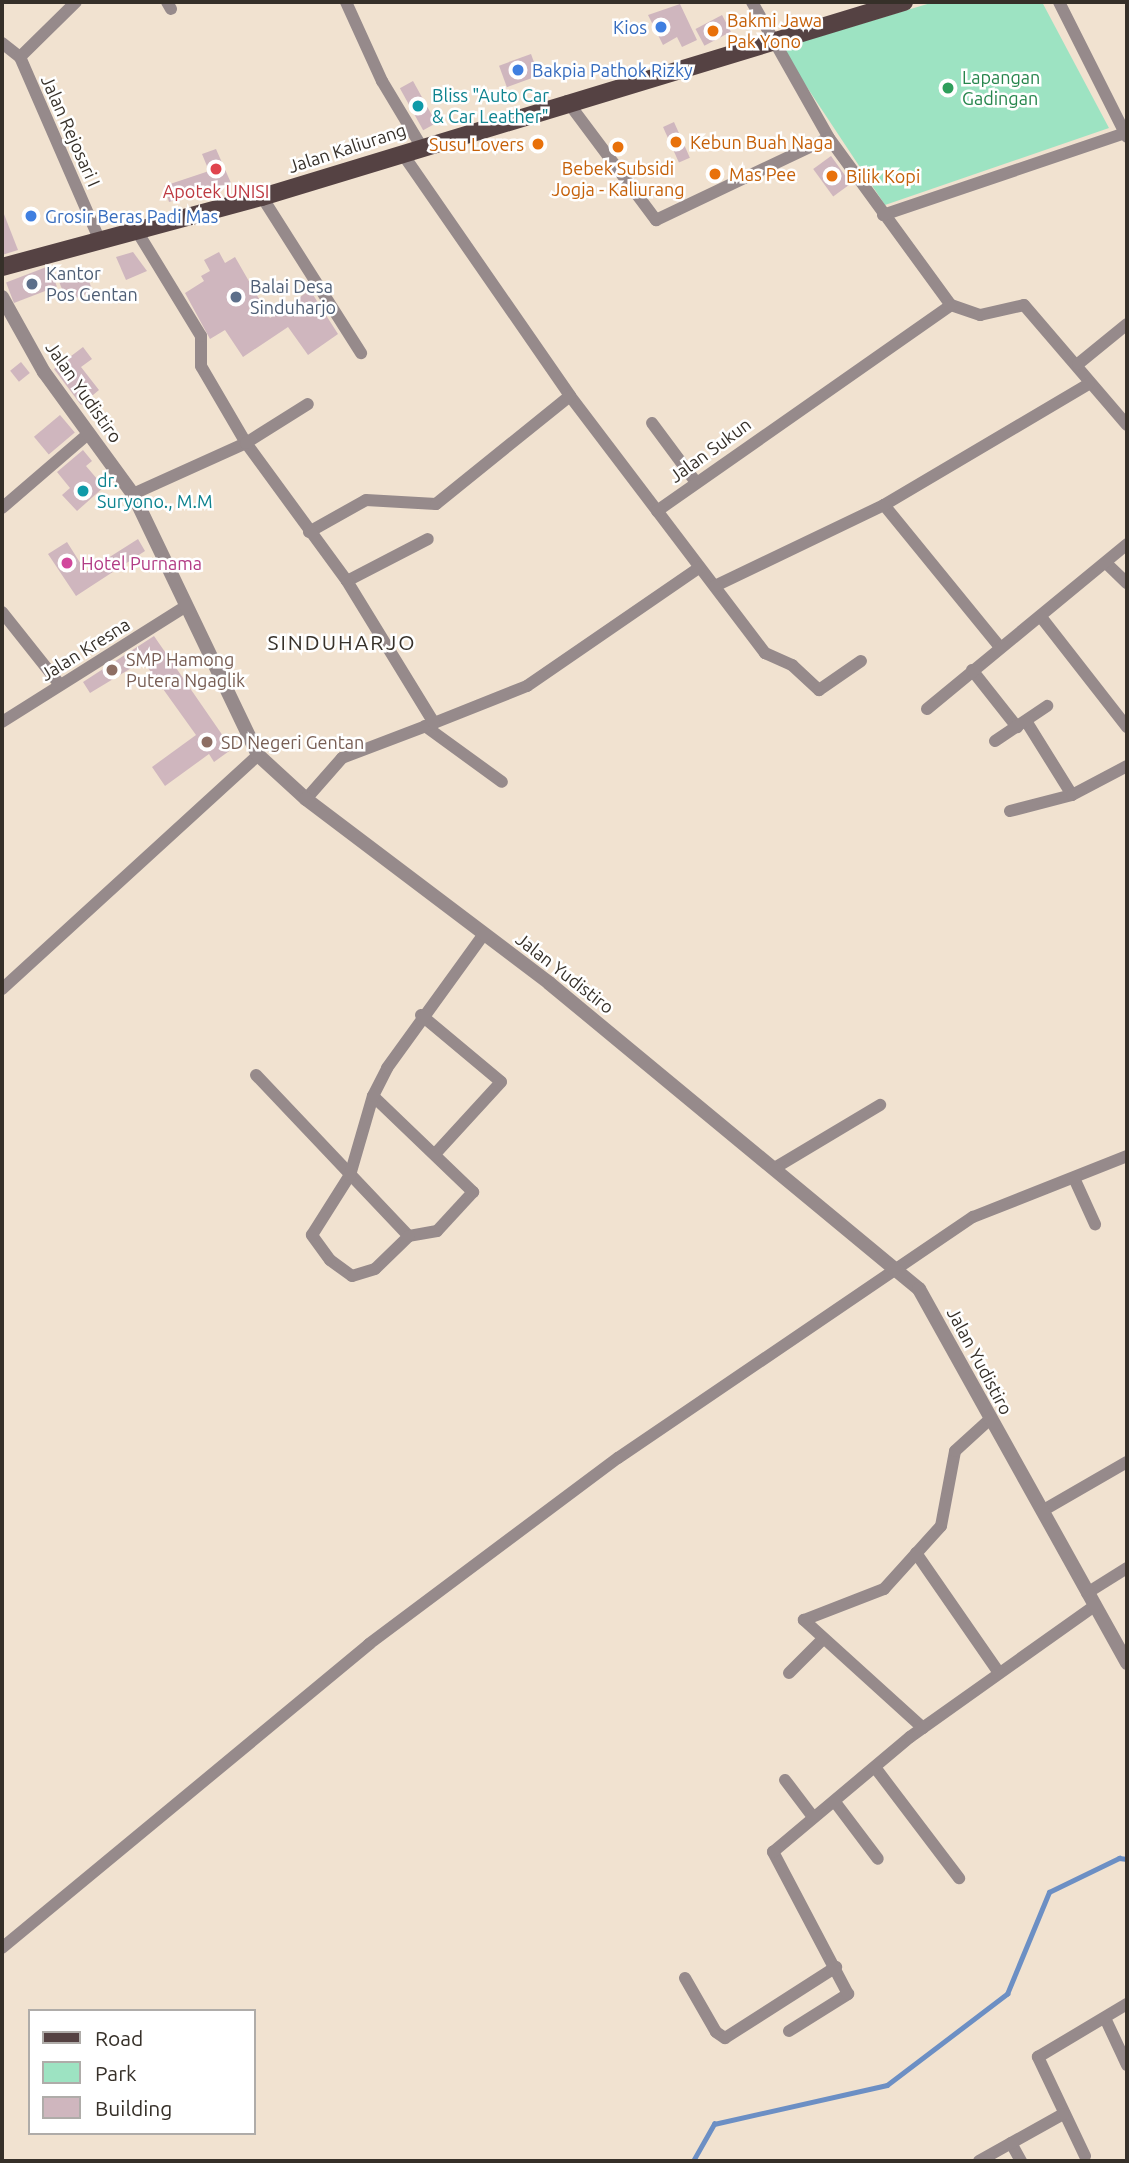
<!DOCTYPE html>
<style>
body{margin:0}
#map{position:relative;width:1129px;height:2163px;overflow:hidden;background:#f1e2d0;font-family:Ubuntu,sans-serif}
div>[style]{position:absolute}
.green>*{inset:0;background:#9de3c2}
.stream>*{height:4.5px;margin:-2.25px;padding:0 2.25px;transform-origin:2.25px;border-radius:2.25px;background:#6c8fc4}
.building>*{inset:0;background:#cfb6be;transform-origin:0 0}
.minor>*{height:12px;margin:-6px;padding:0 6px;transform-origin:6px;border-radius:6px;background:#968a8b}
.tertiary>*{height:14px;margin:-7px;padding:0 7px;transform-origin:7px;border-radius:7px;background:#968a8b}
.primary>*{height:18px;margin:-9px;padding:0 9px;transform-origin:9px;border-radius:9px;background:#554243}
.dots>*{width:19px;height:19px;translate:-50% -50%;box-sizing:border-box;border:4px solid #fff;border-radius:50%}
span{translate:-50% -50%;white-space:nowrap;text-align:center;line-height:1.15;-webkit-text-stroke:5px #fff;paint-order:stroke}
.food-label{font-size:18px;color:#c56008}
.left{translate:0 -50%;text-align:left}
.right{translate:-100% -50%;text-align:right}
.shop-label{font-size:18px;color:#366cbe}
.leisure-label{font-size:18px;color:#27864d}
.culture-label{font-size:18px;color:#0d838f}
.street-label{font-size:18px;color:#363029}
.health-label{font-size:18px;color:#be3a42}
.service-label{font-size:18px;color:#4e5e75}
.hotel-label{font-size:18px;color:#b23c85}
.education-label{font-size:18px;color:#785e54}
.quarter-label{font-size:21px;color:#363029;letter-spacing:2px}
.frame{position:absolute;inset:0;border:4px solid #363029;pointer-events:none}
.legend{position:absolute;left:28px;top:2009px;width:228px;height:126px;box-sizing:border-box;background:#fff;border:2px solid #afaca9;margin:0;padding:9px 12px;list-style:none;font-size:21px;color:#363029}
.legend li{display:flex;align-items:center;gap:14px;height:35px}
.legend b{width:35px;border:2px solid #afaca9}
</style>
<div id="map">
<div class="green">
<i style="clip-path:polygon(934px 2px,1042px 2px,1109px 128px,885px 205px,781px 48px)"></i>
</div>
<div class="stream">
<i style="left:693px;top:2161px;width:43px;rotate:-60.4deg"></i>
<i style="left:714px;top:2124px;width:177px;rotate:-12.7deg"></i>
<i style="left:887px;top:2085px;width:151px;rotate:-37.2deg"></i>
<i style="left:1007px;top:1994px;width:110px;rotate:-67.6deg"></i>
<i style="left:1049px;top:1892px;width:78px;rotate:-25.9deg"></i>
<i style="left:1119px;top:1858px;width:8px;rotate:7deg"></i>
</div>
<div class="building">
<i style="clip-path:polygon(680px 4px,697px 40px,682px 47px,677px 37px,663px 45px,648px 15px)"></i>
<i style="left:722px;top:15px;width:19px;height:30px;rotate:62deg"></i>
<i style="left:531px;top:54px;width:23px;height:34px;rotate:70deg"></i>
<i style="left:413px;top:81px;width:48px;height:15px;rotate:61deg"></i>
<i style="left:674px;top:122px;width:39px;height:12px;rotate:66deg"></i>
<i style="clip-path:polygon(216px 149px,231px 183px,169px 202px,164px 186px,209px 171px,202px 154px)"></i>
<i style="left:831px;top:156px;width:34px;height:22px;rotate:54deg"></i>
<i style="clip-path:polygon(2px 209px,18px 250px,2px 255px)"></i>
<i style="clip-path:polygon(133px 252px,147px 271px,126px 280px,116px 257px)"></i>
<i style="clip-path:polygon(219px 252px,225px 263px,235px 257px,270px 318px,310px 290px,338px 334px,308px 355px,288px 327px,243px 357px,225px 330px,210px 339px,185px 293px,204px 281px,201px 276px,210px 271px,204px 260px)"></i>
<i style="left:49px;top:266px;width:22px;height:46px;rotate:69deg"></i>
<i style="left:85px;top:271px;width:22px;height:28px;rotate:69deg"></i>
<i style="clip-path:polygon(83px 347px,92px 359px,81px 367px,99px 390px,81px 405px,54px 369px)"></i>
<i style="left:21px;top:362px;width:14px;height:14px;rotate:51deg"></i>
<i style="left:60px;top:415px;width:23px;height:34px;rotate:50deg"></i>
<i style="clip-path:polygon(83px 450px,92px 461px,86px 466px,104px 487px,77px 511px,62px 495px,70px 488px,57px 472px)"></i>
<i style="clip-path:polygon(138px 539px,145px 551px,76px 596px,48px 554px,67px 542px,86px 572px)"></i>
<i style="clip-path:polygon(154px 636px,232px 749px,214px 762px,209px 754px,165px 786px,152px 767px,196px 735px,143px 661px,90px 693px,83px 682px)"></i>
</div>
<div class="minor">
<i style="left:167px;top:2px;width:8px;rotate:60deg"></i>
<i style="left:346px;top:2px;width:87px;rotate:65.5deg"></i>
<i style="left:382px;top:81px;width:76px;rotate:59deg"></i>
<i style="left:752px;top:2px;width:156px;rotate:60.5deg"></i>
<i style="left:829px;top:138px;width:207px;rotate:53.9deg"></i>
<i style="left:951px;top:305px;width:31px;rotate:19deg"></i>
<i style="left:980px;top:315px;width:45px;rotate:-12.8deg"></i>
<i style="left:1024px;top:305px;width:158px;rotate:49.4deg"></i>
<i style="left:1059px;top:2px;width:151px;rotate:63.3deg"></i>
<i style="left:2px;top:43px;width:23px;rotate:38deg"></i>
<i style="left:20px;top:57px;width:201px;rotate:66.5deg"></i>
<i style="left:20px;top:57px;width:78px;rotate:-44.5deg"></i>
<i style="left:567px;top:101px;width:149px;rotate:53.2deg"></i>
<i style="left:656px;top:220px;width:191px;rotate:-25.4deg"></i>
<i style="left:402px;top:153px;width:295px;rotate:55.3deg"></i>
<i style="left:570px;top:396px;width:323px;rotate:52.8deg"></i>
<i style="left:765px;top:653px;width:30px;rotate:24deg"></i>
<i style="left:792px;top:665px;width:37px;rotate:43deg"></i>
<i style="left:819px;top:690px;width:51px;rotate:-34.6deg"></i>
<i style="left:262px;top:197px;width:185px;rotate:57.6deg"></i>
<i style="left:883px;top:215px;width:256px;rotate:-18.7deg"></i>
<i style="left:1078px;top:364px;width:63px;rotate:-39.2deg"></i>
<i style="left:652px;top:423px;width:72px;rotate:53.4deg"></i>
<i style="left:133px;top:494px;width:124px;rotate:-24.3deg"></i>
<i style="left:246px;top:443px;width:89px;rotate:-120.3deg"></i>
<i style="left:201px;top:366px;width:30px;rotate:-90deg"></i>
<i style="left:201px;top:336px;width:123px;rotate:-121.4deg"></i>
<i style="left:884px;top:505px;width:182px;rotate:50.8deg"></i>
<i style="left:2px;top:508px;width:113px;rotate:-40.7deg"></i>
<i style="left:657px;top:511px;width:359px;rotate:-35deg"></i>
<i style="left:309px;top:532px;width:65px;rotate:-29.3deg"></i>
<i style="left:366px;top:500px;width:70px;rotate:3.3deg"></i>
<i style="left:436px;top:504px;width:172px;rotate:-38.9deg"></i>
<i style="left:1106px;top:563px;width:29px;rotate:44deg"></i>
<i style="left:347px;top:581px;width:91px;rotate:-27.4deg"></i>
<i style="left:715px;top:586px;width:187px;rotate:-25.6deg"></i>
<i style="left:884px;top:505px;width:238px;rotate:-30.6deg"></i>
<i style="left:2px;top:612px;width:93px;rotate:51.5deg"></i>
<i style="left:1041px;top:617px;width:140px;rotate:52deg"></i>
<i style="left:972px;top:670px;width:73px;rotate:51.7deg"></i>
<i style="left:927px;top:709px;width:259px;rotate:-39.5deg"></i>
<i style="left:1026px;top:721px;width:87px;rotate:58.1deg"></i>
<i style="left:2px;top:722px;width:218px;rotate:-32.2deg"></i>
<i style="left:434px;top:723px;width:100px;rotate:-21.7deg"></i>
<i style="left:527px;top:686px;width:209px;rotate:-34.5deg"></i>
<i style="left:425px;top:726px;width:95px;rotate:36deg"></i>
<i style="left:995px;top:741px;width:63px;rotate:-33.9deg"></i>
<i style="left:306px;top:799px;width:55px;rotate:-48.7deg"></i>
<i style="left:342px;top:758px;width:98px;rotate:-20.8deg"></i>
<i style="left:434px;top:723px;width:167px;rotate:-121.5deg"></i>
<i style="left:347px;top:581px;width:171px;rotate:-126.2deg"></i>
<i style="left:246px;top:443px;width:73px;rotate:-32.2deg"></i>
<i style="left:1010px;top:811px;width:64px;rotate:-14.5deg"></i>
<i style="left:1072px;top:795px;width:62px;rotate:-27.8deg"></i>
<i style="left:2px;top:989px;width:347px;rotate:-42.4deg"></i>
<i style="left:421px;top:1015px;width:104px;rotate:39.9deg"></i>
<i style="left:501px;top:1082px;width:96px;rotate:132.5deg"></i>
<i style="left:256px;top:1075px;width:222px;rotate:46.5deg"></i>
<i style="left:373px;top:1096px;width:139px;rotate:43.8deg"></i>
<i style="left:473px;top:1192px;width:53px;rotate:132.7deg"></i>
<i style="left:437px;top:1231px;width:28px;rotate:170deg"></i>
<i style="left:409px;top:1236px;width:47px;rotate:135.9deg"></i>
<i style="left:375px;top:1269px;width:24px;rotate:163deg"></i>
<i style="left:352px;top:1276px;width:27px;rotate:-144deg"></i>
<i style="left:330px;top:1260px;width:31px;rotate:-126deg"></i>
<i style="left:312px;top:1235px;width:71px;rotate:-57.7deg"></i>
<i style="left:350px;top:1175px;width:82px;rotate:-73.8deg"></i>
<i style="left:373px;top:1096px;width:31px;rotate:-63deg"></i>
<i style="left:387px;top:1068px;width:165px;rotate:-54.1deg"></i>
<i style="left:773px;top:1169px;width:125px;rotate:-30.9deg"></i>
<i style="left:1074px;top:1178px;width:51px;rotate:65.5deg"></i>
<i style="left:1042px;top:1511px;width:98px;rotate:-30deg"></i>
<i style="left:916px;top:1553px;width:146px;rotate:55.3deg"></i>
<i style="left:1087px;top:1593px;width:47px;rotate:-32deg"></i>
<i style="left:789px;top:1673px;width:48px;rotate:-45deg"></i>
<i style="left:923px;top:1728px;width:161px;rotate:-137.8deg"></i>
<i style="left:804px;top:1620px;width:86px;rotate:-21.2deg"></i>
<i style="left:884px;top:1589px;width:85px;rotate:-47.9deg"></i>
<i style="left:941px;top:1526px;width:76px;rotate:-79.4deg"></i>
<i style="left:955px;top:1451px;width:47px;rotate:-42.4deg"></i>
<i style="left:877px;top:1770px;width:136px;rotate:52.8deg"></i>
<i style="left:785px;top:1780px;width:46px;rotate:52.9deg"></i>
<i style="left:835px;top:1802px;width:71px;rotate:53deg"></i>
<i style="left:2px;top:1948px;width:477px;rotate:-39.6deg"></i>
<i style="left:369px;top:1644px;width:311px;rotate:-36.8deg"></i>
<i style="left:618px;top:1458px;width:429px;rotate:-34.2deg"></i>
<i style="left:973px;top:1217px;width:166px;rotate:-21.6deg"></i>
<i style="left:685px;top:1978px;width:62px;rotate:60.1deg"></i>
<i style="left:716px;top:2032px;width:11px;rotate:34deg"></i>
<i style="left:725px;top:2038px;width:132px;rotate:-32.6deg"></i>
<i style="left:1105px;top:2018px;width:52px;rotate:64.9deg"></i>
<i style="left:789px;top:2031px;width:70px;rotate:-32.1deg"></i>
<i style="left:848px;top:1994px;width:161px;rotate:-117.8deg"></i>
<i style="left:773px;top:1852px;width:179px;rotate:-40deg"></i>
<i style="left:910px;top:1737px;width:226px;rotate:-35.4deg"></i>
<i style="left:1011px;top:2143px;width:21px;rotate:61deg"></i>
<i style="left:1085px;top:2156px;width:110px;rotate:-115.4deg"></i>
<i style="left:1038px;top:2057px;width:104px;rotate:-30.8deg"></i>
<i style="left:979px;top:2161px;width:96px;rotate:-29.2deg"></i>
</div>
<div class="tertiary">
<i style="left:2px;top:297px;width:86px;rotate:60.8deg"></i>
<i style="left:44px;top:372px;width:151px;rotate:53.9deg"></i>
<i style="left:133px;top:494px;width:289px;rotate:64.4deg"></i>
<i style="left:258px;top:755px;width:65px;rotate:42.5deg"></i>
<i style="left:306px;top:799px;width:305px;rotate:37.1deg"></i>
<i style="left:549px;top:983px;width:480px;rotate:39.6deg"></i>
<i style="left:919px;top:1289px;width:428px;rotate:60.9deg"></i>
</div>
<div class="primary">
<i style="left:2px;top:267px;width:269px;rotate:-15.1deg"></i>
<i style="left:262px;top:197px;width:671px;rotate:-16.9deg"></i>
</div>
<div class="dots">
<i style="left:661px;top:27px;background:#3f7fe0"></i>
<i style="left:713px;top:31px;background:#e8710a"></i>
<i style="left:518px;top:70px;background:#3f7fe0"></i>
<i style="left:948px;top:88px;background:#2e9e5b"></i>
<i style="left:418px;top:106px;background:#0f9aa8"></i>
<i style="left:676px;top:142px;background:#e8710a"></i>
<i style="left:538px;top:144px;background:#e8710a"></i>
<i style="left:618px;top:147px;background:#e8710a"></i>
<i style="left:216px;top:169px;background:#e0444e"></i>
<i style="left:715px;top:174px;background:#e8710a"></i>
<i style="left:832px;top:176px;background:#e8710a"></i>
<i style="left:31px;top:216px;background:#3f7fe0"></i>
<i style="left:32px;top:284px;background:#5c6f8a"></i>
<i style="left:236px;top:297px;background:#5c6f8a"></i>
<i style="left:83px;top:491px;background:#0f9aa8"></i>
<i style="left:67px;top:563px;background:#d1479c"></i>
<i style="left:112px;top:670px;background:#8d6e63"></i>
<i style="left:207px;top:742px;background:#8d6e63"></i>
</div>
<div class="food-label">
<span class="left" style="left:727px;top:31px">Bakmi Jawa<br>Pak Yono</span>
<span class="left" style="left:690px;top:142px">Kebun Buah Naga</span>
<span class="right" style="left:524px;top:144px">Susu Lovers</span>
<span style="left:618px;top:179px">Bebek Subsidi<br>Jogja - Kaliurang</span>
<span class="left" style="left:729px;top:174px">Mas Pee</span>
<span class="left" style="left:846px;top:176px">Bilik Kopi</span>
</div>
<div class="shop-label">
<span class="right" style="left:647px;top:27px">Kios</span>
<span class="left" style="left:532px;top:70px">Bakpia Pathok Rizky</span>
<span class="left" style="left:45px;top:216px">Grosir Beras Padi Mas</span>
</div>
<div class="leisure-label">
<span class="left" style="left:962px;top:88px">Lapangan<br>Gadingan</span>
</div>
<div class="culture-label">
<span class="left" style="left:432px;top:106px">Bliss "Auto Car<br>&amp; Car Leather"</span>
<span class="left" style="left:97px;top:491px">dr.<br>Suryono., M.M</span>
</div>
<div class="street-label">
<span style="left:71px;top:131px;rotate:66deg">Jalan Rejosari I</span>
<span style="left:347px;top:148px;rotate:-18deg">Jalan Kaliurang</span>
<span style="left:84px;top:392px;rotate:55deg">Jalan Yudistiro</span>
<span style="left:710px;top:450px;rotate:-36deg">Jalan Sukun</span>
<span style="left:85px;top:649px;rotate:-32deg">Jalan Kresna</span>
<span style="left:565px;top:973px;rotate:38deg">Jalan Yudistiro</span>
<span style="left:980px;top:1361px;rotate:62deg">Jalan Yudistiro</span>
</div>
<div class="health-label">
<span style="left:216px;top:191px">Apotek UNISI</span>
</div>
<div class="service-label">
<span class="left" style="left:46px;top:284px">Kantor<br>Pos Gentan</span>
<span class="left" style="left:250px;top:297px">Balai Desa<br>Sinduharjo</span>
</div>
<div class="hotel-label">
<span class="left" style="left:81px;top:563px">Hotel Purnama</span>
</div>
<div class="education-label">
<span class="left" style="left:126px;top:670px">SMP Hamong<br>Putera Ngaglik</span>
<span class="left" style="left:221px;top:742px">SD Negeri Gentan</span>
</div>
<div class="quarter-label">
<span style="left:342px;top:642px">SINDUHARJO</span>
</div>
<div class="frame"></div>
<ul class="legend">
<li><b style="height:9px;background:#554243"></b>Road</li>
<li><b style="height:19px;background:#9de3c2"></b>Park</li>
<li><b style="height:19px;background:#cfb6be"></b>Building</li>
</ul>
</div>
